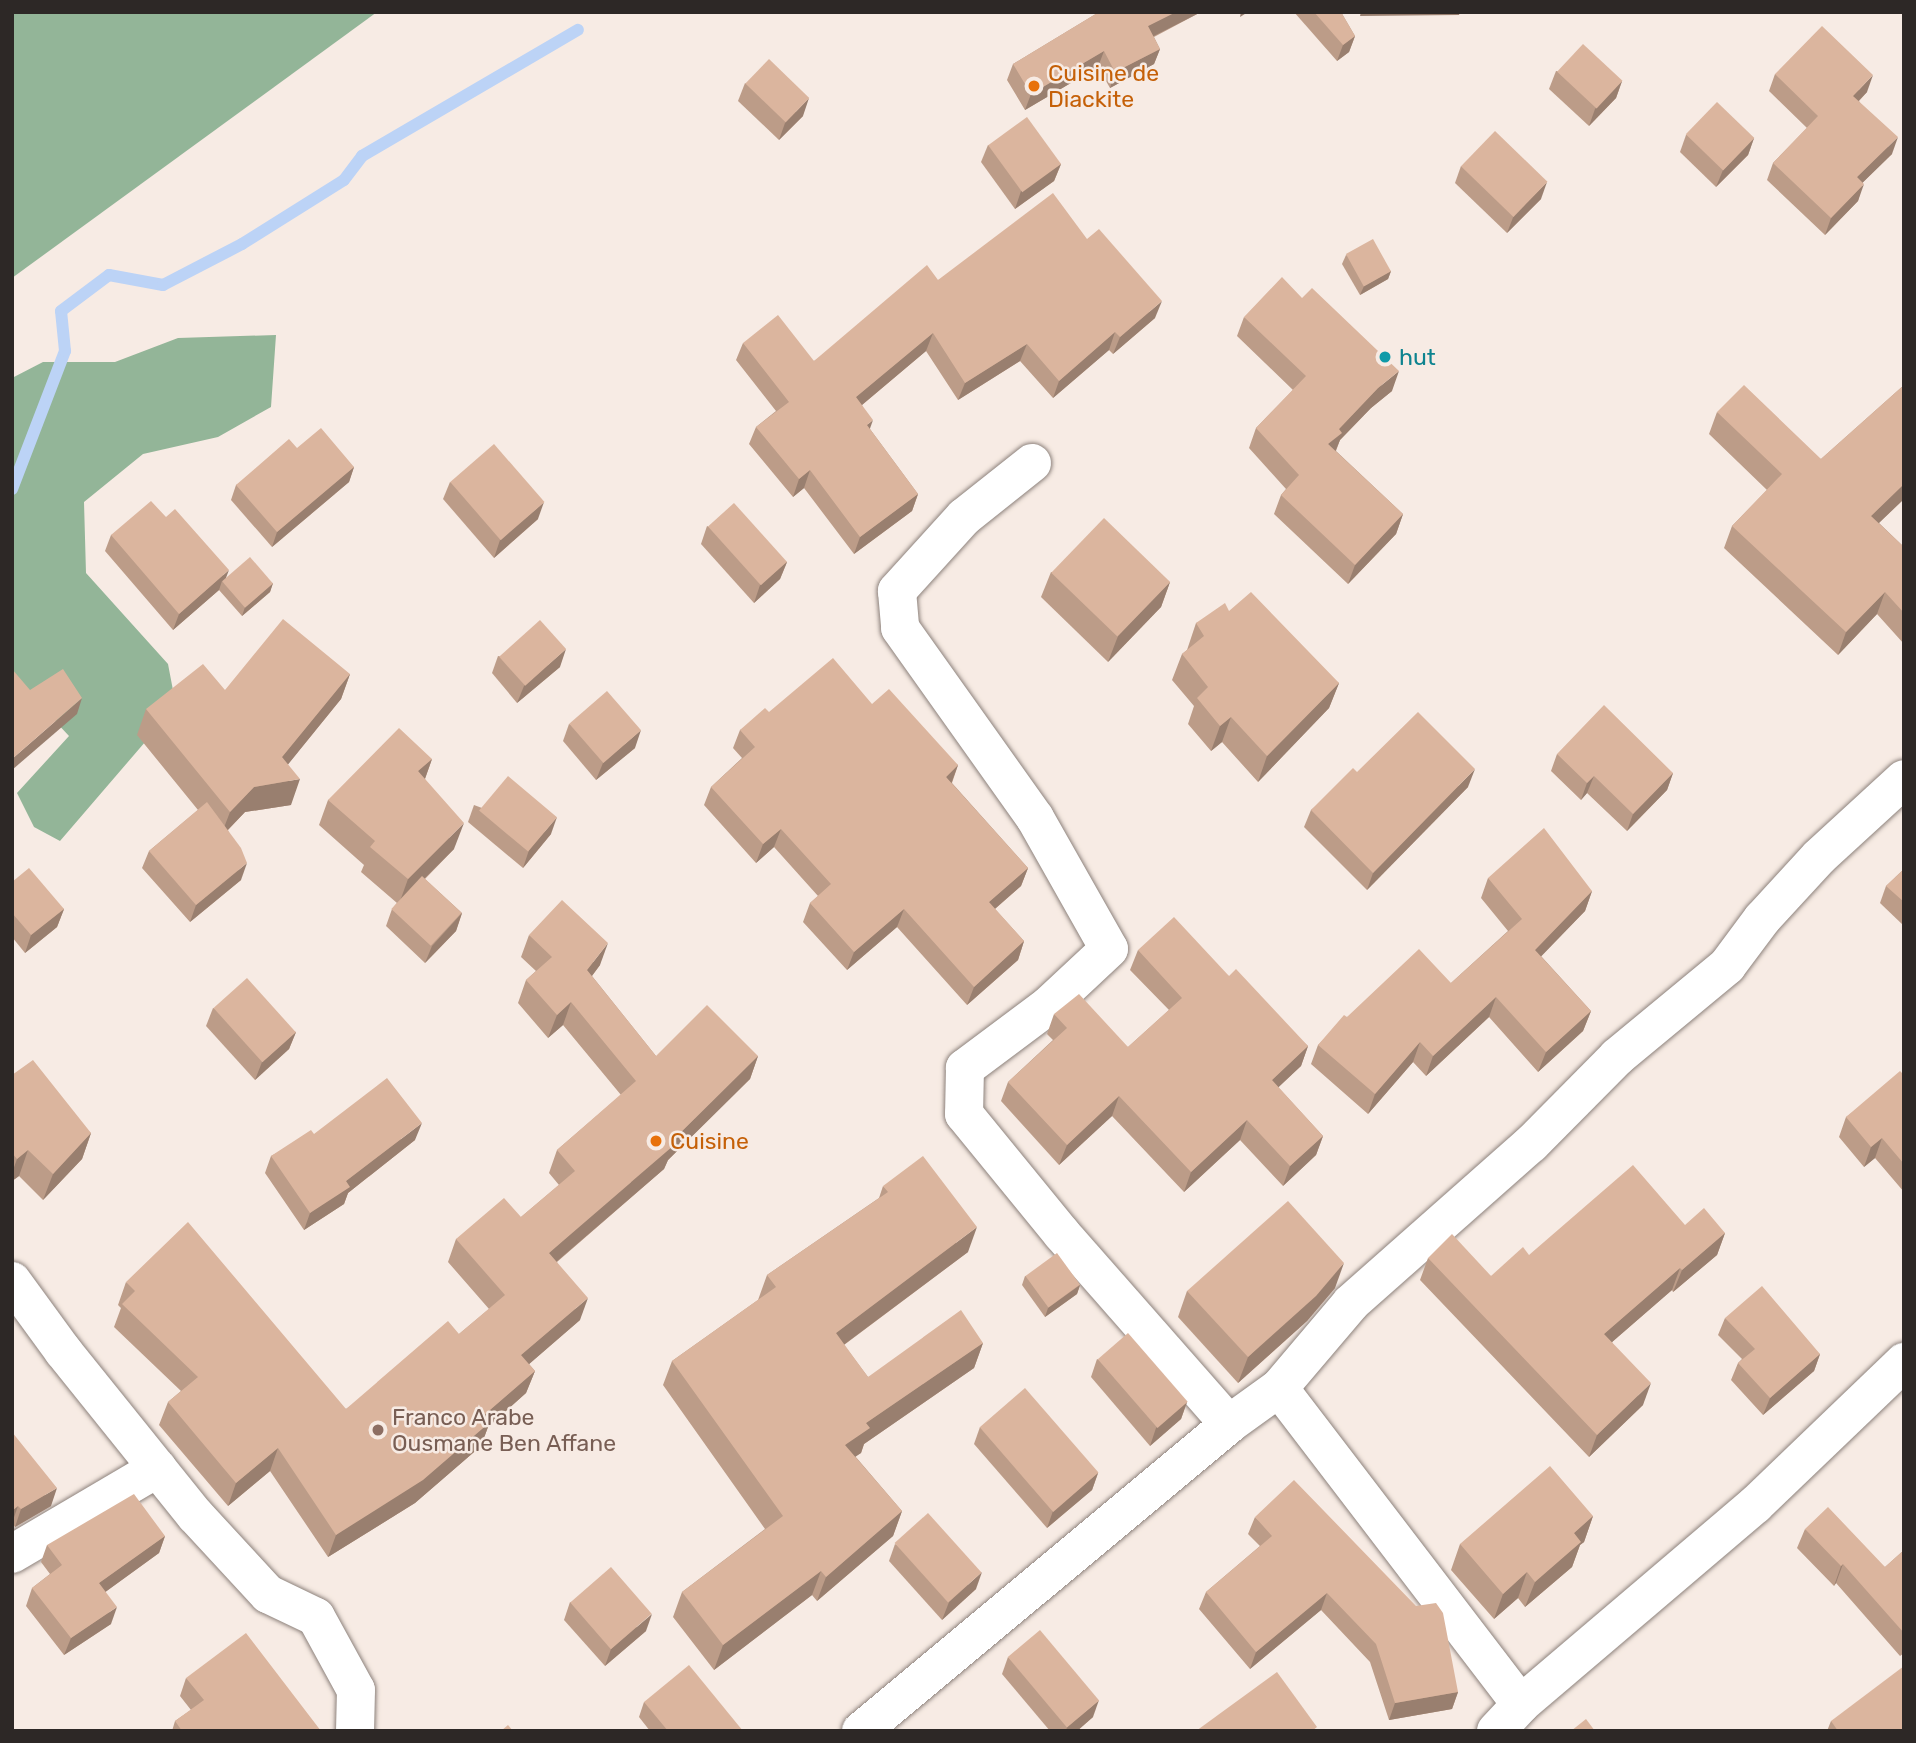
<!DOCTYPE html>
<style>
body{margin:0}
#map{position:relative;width:1916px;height:1743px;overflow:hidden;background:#f7ebe4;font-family:Rubik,sans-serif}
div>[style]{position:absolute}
.forest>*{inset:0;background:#93b598}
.stream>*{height:12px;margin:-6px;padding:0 6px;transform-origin:6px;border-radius:6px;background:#bcd3f6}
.roads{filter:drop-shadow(0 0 2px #8d827c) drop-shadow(0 0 2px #8d827c)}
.minor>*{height:38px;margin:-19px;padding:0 19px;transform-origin:19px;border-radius:19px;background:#fff}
.wall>*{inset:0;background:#bc9c88}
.shaded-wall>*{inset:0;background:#997f6f}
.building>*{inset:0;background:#dbb59e;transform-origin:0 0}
.dots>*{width:19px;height:19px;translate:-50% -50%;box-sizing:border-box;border:4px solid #f7ebe4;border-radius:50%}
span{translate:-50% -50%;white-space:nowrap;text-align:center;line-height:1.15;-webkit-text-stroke:5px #f7ebe4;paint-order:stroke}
.food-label{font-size:23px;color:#c56008}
.left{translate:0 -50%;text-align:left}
.culture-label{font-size:23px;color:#0d838f}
.education-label{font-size:23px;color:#785e54}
.frame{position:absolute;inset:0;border:14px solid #2d2826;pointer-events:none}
</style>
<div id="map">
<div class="forest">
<i style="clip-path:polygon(12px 12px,377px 12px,12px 278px)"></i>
<i style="clip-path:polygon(276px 335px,271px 407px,218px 437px,143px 454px,84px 502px,86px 573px,168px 664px,176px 706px,60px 841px,34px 827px,17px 793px,69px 736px,12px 675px,12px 378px,43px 362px,115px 362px,178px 338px)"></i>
</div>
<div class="stream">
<i style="left:12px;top:489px;width:148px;rotate:-69deg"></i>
<i style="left:65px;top:351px;width:40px;rotate:-95.7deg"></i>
<i style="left:61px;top:311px;width:60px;rotate:-36.9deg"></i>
<i style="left:109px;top:275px;width:55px;rotate:10.5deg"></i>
<i style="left:163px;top:285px;width:89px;rotate:-27.4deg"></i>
<i style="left:242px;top:244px;width:120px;rotate:-32.1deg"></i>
<i style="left:344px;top:180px;width:30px;rotate:-53deg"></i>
<i style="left:362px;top:156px;width:250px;rotate:-30.3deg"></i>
</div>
<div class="roads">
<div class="minor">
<i style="left:1032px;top:463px;width:87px;rotate:141.5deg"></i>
<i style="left:964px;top:517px;width:100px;rotate:132.2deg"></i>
<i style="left:897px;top:591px;width:37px;rotate:85deg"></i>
<i style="left:900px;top:628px;width:233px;rotate:54.6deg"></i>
<i style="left:1035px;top:818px;width:150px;rotate:60.5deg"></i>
<i style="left:1109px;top:949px;width:83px;rotate:136.9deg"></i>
<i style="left:1048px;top:1006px;width:104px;rotate:143.2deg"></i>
<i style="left:965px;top:1068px;width:46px;rotate:91.2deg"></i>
<i style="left:964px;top:1114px;width:155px;rotate:50.8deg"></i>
<i style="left:1062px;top:1234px;width:253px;rotate:48.7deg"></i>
<i style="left:12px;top:1281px;width:87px;rotate:53.9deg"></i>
<i style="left:63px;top:1351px;width:211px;rotate:51.2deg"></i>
<i style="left:195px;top:1515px;width:108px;rotate:47.3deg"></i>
<i style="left:268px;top:1594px;width:53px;rotate:25.6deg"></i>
<i style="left:316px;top:1617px;width:83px;rotate:61.3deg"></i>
<i style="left:356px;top:1690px;width:41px;rotate:91.4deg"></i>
<i style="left:1279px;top:1388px;width:398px;rotate:52.6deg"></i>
<i style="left:12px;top:1554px;width:169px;rotate:-30.5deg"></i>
<i style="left:861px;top:1731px;width:479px;rotate:-39.8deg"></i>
<i style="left:1229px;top:1424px;width:62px;rotate:-35.8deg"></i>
<i style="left:1279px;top:1388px;width:111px;rotate:-49.7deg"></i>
<i style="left:1351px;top:1303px;width:240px;rotate:-41.5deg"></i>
<i style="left:1531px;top:1144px;width:122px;rotate:-45.3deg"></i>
<i style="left:1617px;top:1057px;width:143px;rotate:-39.6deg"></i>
<i style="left:1727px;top:966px;width:59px;rotate:-53.3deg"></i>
<i style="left:1762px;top:919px;width:84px;rotate:-47.4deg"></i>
<i style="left:1819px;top:857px;width:115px;rotate:-42.5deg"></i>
<i style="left:1496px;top:1731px;width:37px;rotate:-47deg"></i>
<i style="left:1521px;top:1704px;width:307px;rotate:-40.4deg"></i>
<i style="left:1755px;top:1505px;width:207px;rotate:-43.8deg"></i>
</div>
</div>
<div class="wall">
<i style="clip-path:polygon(1099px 12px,1201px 12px,1154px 37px,1160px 49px,1154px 64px,1110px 88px,1098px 67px,1025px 110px,1007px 80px,1013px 64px)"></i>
<i style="clip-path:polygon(1294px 12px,1341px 12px,1355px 36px,1349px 52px,1337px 61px)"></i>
<i style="clip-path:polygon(1556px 71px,1622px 81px,1616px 98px,1589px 126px,1549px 89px)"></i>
<i style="clip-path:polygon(1775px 74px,1867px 92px,1859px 101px,1892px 154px,1863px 182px,1858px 201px,1825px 235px,1767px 180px,1773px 163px,1807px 128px,1769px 91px)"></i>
<i style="clip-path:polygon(745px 83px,803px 116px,779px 140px,738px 101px)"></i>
<i style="clip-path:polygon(1686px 135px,1754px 138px,1748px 155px,1716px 187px,1680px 152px)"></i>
<i style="clip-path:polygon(988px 145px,1061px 164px,1054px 181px,1015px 209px,981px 162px)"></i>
<i style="clip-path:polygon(1461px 166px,1541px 199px,1507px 233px,1455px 183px)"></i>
<i style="clip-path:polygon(1087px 239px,1155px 318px,1113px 354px,1109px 350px,1053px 398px,1020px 361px,958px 400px,926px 351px,862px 405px,870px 429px,918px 494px,912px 511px,854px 554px,804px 488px,793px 497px,749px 444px,756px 427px,776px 411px,736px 360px,743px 343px,814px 361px,938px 280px)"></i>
<i style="clip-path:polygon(1346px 255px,1391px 271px,1388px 279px,1360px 295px,1342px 264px)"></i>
<i style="clip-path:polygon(1244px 317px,1392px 391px,1371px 408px,1340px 440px,1336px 451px,1403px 514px,1396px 534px,1348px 584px,1274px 514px,1281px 495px,1286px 489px,1249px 448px,1256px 428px,1293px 390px,1237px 336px)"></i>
<i style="clip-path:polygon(1904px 385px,1904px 499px,1879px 523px,1904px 547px,1904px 644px,1877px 614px,1838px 655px,1724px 548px,1732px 526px,1767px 490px,1709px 434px,1717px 412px,1821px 459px)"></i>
<i style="clip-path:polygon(297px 448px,354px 467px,349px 482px,272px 547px,231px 500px,236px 485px)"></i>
<i style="clip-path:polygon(450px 482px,538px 519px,494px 558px,443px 499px)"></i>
<i style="clip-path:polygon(166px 517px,226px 578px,273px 583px,270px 592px,242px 616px,219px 590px,173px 630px,105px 551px,111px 535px)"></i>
<i style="clip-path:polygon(707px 526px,787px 562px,780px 579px,754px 603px,701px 544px)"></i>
<i style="clip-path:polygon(1051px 572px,1170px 582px,1161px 607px,1108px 662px,1041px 597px)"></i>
<i style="clip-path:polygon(1229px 611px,1339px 683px,1329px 708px,1258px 782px,1222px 742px,1211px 751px,1188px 724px,1194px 706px,1172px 680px,1182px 654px,1187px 650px,1196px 623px)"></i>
<i style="clip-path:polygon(498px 656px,560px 667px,517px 703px,492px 673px)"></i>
<i style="clip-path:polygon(350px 674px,341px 699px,288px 764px,291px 805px,245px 812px,228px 830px,241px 880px,190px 922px,142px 868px,149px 851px,198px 810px,137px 735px,146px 709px,225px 690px)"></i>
<i style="clip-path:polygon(872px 704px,958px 765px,952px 783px,1028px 868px,1021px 886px,995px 909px,1024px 941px,1018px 960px,967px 1005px,897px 927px,847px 970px,803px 922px,810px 903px,818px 896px,774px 847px,756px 863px,704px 805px,711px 787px,742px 758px,733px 748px,740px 730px,769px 712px)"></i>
<i style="clip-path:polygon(569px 724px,635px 748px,596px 780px,563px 741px)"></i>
<i style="clip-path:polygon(1557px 754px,1673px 773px,1667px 790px,1627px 831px,1587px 793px,1581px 800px,1551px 771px)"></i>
<i style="clip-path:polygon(432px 759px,425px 779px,454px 849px,425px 879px,462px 913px,456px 931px,425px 963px,386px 926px,392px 909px,397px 903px,361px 872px,364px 865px,319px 825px,328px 800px)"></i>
<i style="clip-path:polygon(1357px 772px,1468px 787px,1367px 890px,1304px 827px,1311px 810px)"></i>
<i style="clip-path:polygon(474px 805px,551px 834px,523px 868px,468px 822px)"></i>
<i style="clip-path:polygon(1904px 869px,1904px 926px,1880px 903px,1886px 886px)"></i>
<i style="clip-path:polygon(1488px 878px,1592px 891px,1585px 911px,1541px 956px,1591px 1011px,1583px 1031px,1538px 1072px,1489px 1017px,1426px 1076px,1413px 1062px,1368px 1114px,1311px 1064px,1318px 1045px,1347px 1017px,1451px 983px,1508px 931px,1481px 898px)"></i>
<i style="clip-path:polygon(12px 882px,64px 909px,57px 927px,25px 953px,12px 937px)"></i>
<i style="clip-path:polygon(529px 935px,600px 965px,592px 976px,656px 1056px,758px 1056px,750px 1079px,668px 1160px,664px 1169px,557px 1262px,580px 1320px,529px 1364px,535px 1371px,526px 1393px,488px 1427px,481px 1446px,415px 1503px,328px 1557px,270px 1471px,228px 1506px,159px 1425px,168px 1402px,181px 1391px,114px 1327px,121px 1308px,118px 1305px,126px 1282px,346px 1409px,459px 1334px,489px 1309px,448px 1262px,456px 1239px,521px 1217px,559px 1185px,549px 1173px,557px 1150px,621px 1095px,563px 1025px,548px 1038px,518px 1003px,526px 980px,536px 971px,521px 957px)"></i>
<i style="clip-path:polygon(1138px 950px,1229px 976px,1308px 1046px,1301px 1066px,1278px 1087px,1323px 1136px,1316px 1155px,1283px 1186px,1240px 1140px,1184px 1192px,1112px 1116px,1059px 1165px,1001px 1101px,1008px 1082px,1053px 1040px,1047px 1034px,1054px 1014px,1128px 1047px,1169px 1010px,1130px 970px)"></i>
<i style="clip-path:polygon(213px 1008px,296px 1032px,289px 1049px,255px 1080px,206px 1026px)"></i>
<i style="clip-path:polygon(12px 1075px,91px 1133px,82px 1159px,43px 1200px,19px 1176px,12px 1181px)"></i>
<i style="clip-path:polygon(1904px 1075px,1904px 1192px,1875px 1158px,1864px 1167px,1839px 1137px,1846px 1117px)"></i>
<i style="clip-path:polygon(314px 1134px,415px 1140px,348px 1193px,344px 1204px,304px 1230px,265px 1173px,271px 1156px)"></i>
<i style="clip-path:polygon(883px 1186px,968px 1252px,844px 1345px,868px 1377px,983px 1343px,974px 1368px,864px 1444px,861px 1453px,855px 1456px,902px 1511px,893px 1536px,817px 1601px,812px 1595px,714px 1670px,673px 1617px,682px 1592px,765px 1529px,663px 1385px,672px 1361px,758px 1300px,767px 1275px,879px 1198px)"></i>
<i style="clip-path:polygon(1685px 1225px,1725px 1233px,1717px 1255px,1673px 1292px,1672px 1290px,1612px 1342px,1643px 1405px,1589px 1457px,1420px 1280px,1428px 1258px,1491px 1276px)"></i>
<i style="clip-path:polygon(1025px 1276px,1080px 1285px,1077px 1294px,1045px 1317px,1022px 1285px)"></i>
<i style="clip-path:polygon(1335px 1288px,1307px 1321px,1238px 1383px,1178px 1317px,1187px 1291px)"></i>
<i style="clip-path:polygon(1725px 1318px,1820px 1354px,1814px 1371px,1763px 1415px,1731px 1380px,1738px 1363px,1742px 1359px,1718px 1335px)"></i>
<i style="clip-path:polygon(1097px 1359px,1187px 1402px,1181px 1419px,1150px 1446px,1091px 1377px)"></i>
<i style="clip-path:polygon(980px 1427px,1098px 1473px,1092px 1490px,1047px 1528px,974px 1444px)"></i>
<i style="clip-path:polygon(12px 1432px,51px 1506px,15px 1527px,12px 1523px)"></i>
<i style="clip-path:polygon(1593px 1516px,1584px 1542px,1580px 1545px,1572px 1567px,1525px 1607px,1518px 1598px,1494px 1619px,1451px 1570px,1460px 1544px)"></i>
<i style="clip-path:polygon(1255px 1517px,1458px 1692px,1452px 1709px,1389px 1720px,1370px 1662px,1321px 1610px,1250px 1669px,1199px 1609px,1206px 1592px,1260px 1546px,1248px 1534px)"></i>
<i style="clip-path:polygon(1805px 1529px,1885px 1567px,1904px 1550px,1904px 1653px,1900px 1656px,1836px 1583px,1834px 1586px,1797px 1548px)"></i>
<i style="clip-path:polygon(165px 1536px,159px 1553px,105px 1592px,111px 1624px,64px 1655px,26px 1606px,32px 1588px,50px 1574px,41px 1562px,47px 1545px)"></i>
<i style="clip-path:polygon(895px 1544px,976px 1589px,942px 1620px,889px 1561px)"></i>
<i style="clip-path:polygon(570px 1602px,646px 1631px,605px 1666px,564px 1620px)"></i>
<i style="clip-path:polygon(1008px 1657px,1093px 1717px,1077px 1731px,1050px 1731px,1002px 1674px)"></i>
<i style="clip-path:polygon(186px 1678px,321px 1731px,172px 1731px,175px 1721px,191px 1710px,180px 1696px)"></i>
<i style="clip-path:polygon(644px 1702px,743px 1731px,650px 1731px,639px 1717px)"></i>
<i style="clip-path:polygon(1831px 1721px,1904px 1731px,1827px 1731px)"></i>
</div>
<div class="shaded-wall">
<i style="clip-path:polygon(1176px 12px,1201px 12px,1142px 42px,1148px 26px)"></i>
<i style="clip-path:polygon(1241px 12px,1248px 12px,1240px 17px)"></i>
<i style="clip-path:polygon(1361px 12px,1460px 12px,1459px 15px,1360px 16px)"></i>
<i style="clip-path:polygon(1355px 36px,1349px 52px,1337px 61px,1343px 45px)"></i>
<i style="clip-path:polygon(1160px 49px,1154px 64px,1110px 88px,1115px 72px)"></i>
<i style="clip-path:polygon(1104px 51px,1098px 67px,1025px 110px,1031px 94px)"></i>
<i style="clip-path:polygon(1873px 75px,1867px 92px,1847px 113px,1853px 96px)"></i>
<i style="clip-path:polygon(1622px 81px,1616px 98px,1589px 126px,1595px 109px)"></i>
<i style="clip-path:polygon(809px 98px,803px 116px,779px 140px,785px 123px)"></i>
<i style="clip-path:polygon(1898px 137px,1892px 154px,1851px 194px,1857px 177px)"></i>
<i style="clip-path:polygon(1754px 138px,1748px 155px,1716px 187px,1723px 170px)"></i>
<i style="clip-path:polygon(1061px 164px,1054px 181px,1015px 209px,1021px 191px)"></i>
<i style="clip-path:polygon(1547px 182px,1541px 199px,1507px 233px,1514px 215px)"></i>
<i style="clip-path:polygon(1864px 184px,1858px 201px,1825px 235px,1831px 218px)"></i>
<i style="clip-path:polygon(1391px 271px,1388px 279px,1360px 295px,1364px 286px)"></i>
<i style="clip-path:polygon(1162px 301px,1155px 318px,1113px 354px,1120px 337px)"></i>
<i style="clip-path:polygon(1115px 332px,1109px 350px,1053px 398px,1059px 381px)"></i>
<i style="clip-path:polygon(933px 333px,926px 351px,850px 415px,856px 397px)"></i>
<i style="clip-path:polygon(1027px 344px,1020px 361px,958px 400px,965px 383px)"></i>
<i style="clip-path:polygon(1399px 371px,1392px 391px,1371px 408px,1340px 440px,1335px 452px,1328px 444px,1339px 429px,1378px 388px)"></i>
<i style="clip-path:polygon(873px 420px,867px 437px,867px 425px)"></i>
<i style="clip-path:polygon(354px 467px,349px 482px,272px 547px,277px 532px)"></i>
<i style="clip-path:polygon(810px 470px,804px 488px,793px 497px,799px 479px)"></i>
<i style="clip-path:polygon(1904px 484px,1904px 499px,1863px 538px,1871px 516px)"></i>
<i style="clip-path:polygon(918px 494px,912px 511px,854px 554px,860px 537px)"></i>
<i style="clip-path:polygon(544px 502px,538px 519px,494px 558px,500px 540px)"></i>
<i style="clip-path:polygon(1403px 514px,1396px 534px,1348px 584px,1355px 565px)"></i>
<i style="clip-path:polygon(787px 562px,780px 579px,754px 603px,760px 585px)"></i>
<i style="clip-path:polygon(229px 570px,224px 583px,222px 581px,219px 590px,173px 630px,179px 614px)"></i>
<i style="clip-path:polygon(1170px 582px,1161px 607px,1108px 662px,1118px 636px)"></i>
<i style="clip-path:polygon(273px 583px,270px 592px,242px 616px,245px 607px)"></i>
<i style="clip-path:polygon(1885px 592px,1877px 614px,1838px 655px,1846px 632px)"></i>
<i style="clip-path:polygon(566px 649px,560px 667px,517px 703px,524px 686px)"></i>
<i style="clip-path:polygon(350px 674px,341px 699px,273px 783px,282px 757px)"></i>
<i style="clip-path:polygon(1339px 683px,1329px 708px,1258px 782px,1267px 756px)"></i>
<i style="clip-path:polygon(82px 698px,77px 714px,12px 770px,12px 759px)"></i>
<i style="clip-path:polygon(1231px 717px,1222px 742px,1211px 751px,1220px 726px)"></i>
<i style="clip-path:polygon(641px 730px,635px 748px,596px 780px,603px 763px)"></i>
<i style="clip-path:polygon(432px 759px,423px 784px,418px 771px)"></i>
<i style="clip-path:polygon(958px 765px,951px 784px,946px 777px)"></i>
<i style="clip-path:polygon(1475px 769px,1468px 787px,1367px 890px,1373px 873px)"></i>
<i style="clip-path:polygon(1673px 773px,1667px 790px,1627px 831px,1633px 814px)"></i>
<i style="clip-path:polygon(1594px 776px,1587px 793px,1581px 800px,1587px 783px)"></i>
<i style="clip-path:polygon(300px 779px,291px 805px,245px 812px,220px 838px,230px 812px,254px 787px)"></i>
<i style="clip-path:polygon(557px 817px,551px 834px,523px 868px,529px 850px)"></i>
<i style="clip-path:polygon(464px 823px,454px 849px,399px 904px,408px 879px)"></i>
<i style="clip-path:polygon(781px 829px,774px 847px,756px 863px,763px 844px)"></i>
<i style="clip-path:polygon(247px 863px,241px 880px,190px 922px,196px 905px)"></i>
<i style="clip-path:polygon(1028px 868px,1021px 886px,982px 920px,989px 902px)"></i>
<i style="clip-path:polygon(1592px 891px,1585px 911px,1528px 970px,1535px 950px)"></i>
<i style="clip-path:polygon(64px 909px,57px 927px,25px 953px,31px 935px)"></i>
<i style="clip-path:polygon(904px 909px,897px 927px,847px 970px,854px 952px)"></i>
<i style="clip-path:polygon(462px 913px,456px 931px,425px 963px,432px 946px)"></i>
<i style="clip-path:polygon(1024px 941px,1018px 960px,967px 1005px,974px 987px)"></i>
<i style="clip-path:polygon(608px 943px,600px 965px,579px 993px,587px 970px)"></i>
<i style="clip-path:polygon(1496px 997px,1489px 1017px,1426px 1076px,1433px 1056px)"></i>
<i style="clip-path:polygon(571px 1002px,563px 1025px,548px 1038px,557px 1015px)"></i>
<i style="clip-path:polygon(1591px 1011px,1583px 1031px,1538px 1072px,1546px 1052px)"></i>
<i style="clip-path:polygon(296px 1032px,289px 1049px,255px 1080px,262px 1062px)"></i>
<i style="clip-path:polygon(1420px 1042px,1413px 1062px,1368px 1114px,1375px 1094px)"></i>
<i style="clip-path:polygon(1308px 1046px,1301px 1066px,1265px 1100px,1272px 1080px)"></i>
<i style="clip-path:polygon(758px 1056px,750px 1079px,668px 1160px,664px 1169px,541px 1275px,549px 1253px,670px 1143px)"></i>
<i style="clip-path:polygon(1119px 1096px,1112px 1116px,1059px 1165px,1067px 1145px)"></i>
<i style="clip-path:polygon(1247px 1120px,1240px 1140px,1184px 1192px,1191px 1172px)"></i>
<i style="clip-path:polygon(422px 1123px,415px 1140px,348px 1193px,344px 1204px,304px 1230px,310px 1213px,346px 1181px)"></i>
<i style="clip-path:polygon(91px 1133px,82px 1159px,43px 1200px,53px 1174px)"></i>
<i style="clip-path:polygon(1323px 1136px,1316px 1155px,1283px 1186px,1290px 1166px)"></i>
<i style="clip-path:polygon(1882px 1138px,1875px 1158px,1864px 1167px,1871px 1147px)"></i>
<i style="clip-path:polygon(28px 1150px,19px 1176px,12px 1181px,12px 1173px,17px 1159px)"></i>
<i style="clip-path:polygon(977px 1227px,968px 1252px,826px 1358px,836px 1333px)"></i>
<i style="clip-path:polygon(1725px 1233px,1717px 1255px,1673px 1292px,1682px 1270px)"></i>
<i style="clip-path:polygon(1344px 1263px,1335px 1288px,1307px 1321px,1238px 1383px,1248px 1357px)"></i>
<i style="clip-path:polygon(1680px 1268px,1672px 1290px,1596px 1356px,1604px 1334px)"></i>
<i style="clip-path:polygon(1080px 1285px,1077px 1294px,1045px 1317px,1048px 1308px)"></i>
<i style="clip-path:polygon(588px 1298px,580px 1320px,513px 1378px,521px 1355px)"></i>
<i style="clip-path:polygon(983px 1343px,974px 1368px,864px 1444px,861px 1453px,836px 1470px,845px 1445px,866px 1423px)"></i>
<i style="clip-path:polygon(1820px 1354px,1814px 1371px,1763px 1415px,1770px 1398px)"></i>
<i style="clip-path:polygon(535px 1371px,526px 1393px,488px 1427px,481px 1446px,415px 1503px,328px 1557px,336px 1535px,483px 1416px)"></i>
<i style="clip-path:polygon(1651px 1383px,1643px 1405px,1589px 1457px,1597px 1435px)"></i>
<i style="clip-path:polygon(1187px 1402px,1181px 1419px,1150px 1446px,1156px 1428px)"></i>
<i style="clip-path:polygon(278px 1448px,270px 1471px,228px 1506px,236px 1483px)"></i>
<i style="clip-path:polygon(1098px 1473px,1092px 1490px,1047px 1528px,1053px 1511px)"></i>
<i style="clip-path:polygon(57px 1488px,51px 1506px,15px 1527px,21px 1509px)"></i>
<i style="clip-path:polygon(18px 1506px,12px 1523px,13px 1510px)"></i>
<i style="clip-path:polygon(902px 1511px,893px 1536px,817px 1601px,826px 1577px)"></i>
<i style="clip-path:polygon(1593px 1516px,1584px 1542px,1580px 1545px,1572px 1567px,1525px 1607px,1535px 1582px,1574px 1533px)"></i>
<i style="clip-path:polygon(165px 1536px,159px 1553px,93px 1601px,99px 1583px)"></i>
<i style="clip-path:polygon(1843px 1564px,1836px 1583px,1834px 1586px,1841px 1566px)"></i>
<i style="clip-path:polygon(821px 1571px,812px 1595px,714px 1670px,723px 1645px)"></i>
<i style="clip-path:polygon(982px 1572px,976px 1589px,942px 1620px,949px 1602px)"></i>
<i style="clip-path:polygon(1527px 1572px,1518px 1598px,1494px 1619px,1503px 1594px)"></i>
<i style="clip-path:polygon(1327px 1593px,1321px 1610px,1250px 1669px,1256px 1652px)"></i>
<i style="clip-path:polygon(117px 1607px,111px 1624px,64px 1655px,71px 1638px)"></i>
<i style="clip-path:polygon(652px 1614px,646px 1631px,605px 1666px,611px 1649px)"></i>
<i style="clip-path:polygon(1458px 1692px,1452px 1709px,1389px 1720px,1395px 1703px)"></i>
<i style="clip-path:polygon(1099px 1700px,1093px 1717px,1077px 1731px,1066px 1731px,1067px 1727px)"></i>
</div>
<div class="building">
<i style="clip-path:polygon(1099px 12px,1176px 12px,1148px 26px,1160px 49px,1115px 72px,1104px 51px,1031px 94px,1013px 64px)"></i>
<i style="clip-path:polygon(1314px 12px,1341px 12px,1355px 36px,1343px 45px)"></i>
<i style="clip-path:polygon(1822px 26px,1873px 75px,1853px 96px,1898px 137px,1857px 177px,1864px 184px,1831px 218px,1773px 163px,1818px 116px,1775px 74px)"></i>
<i style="left:1583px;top:44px;width:54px;height:38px;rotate:43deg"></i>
<i style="left:769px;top:59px;width:56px;height:34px;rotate:44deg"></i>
<i style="left:1717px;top:102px;width:52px;height:45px;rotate:44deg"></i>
<i style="left:1027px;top:117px;width:58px;height:48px;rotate:54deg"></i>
<i style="left:1495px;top:131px;width:73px;height:49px;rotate:44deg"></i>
<i style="clip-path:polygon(1053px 193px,1087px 239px,1099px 229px,1162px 301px,1120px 337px,1115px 332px,1059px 381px,1027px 344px,965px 383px,933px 333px,856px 397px,873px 420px,867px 425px,918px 494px,860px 537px,810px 470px,799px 479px,756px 427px,789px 402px,743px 343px,778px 315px,814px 361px,927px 265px,938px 280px)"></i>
<i style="left:1373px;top:239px;width:37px;height:31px;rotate:61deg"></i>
<i style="clip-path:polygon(1282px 277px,1302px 298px,1312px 288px,1399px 371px,1378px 388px,1339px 429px,1342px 433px,1328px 444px,1403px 514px,1355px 565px,1281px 495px,1299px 475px,1256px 428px,1306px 376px,1244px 317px)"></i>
<i style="clip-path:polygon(1744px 385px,1821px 459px,1904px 385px,1904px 484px,1871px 516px,1904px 547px,1904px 613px,1885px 592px,1846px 632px,1732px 526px,1782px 474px,1717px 412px)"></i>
<i style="clip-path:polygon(321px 428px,354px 467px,277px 532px,236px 485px,289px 439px,297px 448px)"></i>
<i style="left:494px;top:444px;width:77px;height:58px;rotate:49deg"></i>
<i style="clip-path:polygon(151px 501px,166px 517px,175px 509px,229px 570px,179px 614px,111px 535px)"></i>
<i style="left:734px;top:503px;width:79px;height:35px;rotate:48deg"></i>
<i style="left:1104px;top:518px;width:92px;height:76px;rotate:44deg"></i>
<i style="left:250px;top:557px;width:35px;height:37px;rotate:49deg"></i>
<i style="clip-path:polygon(1251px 592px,1339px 683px,1267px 756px,1231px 717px,1220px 726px,1197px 698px,1208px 687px,1182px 654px,1204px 636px,1196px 623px,1225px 603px,1229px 611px)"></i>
<i style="clip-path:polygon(283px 619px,350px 674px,282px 757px,300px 779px,254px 787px,230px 812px,146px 709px,203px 664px,225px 690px)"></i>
<i style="left:540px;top:620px;width:39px;height:55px;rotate:48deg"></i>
<i style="clip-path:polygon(833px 658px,872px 704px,889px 689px,958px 765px,946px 777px,1028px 868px,989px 902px,1024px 941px,974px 987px,904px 909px,854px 952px,810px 903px,831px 884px,781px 829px,763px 844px,711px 787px,755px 747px,740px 730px,765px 708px,769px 712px)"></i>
<i style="clip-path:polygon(12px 669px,30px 690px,63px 669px,82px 698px,12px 759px)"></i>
<i style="left:607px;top:691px;width:52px;height:50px;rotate:49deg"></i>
<i style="clip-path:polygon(1604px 705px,1673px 773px,1633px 814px,1594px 776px,1587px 783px,1557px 754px)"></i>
<i style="clip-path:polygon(1418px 712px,1475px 769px,1373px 873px,1311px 810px,1353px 768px,1357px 772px)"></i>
<i style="clip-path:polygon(399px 728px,432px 759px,418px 771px,464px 823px,408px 879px,370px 847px,375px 841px,328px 800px)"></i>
<i style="left:508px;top:776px;width:64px;height:45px;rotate:40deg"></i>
<i style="clip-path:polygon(207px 802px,241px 848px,247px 863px,196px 905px,149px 851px)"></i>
<i style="clip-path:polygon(1544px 828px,1592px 891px,1535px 950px,1591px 1011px,1546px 1052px,1496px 997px,1433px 1056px,1420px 1042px,1375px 1094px,1318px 1045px,1344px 1015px,1347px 1017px,1419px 949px,1451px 983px,1522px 919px,1488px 878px)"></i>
<i style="clip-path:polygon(29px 868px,64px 909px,31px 935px,12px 913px,12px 882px)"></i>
<i style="clip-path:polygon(1904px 869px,1904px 902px,1886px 886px)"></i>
<i style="left:422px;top:876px;width:54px;height:45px;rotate:43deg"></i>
<i style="clip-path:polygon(562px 900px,608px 943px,587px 970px,656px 1056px,707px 1005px,758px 1056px,670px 1143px,673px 1146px,549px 1253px,588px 1298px,521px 1355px,535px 1371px,483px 1416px,489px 1423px,423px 1480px,336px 1535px,278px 1448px,236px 1483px,168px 1402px,198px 1377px,122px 1304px,135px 1291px,126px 1282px,188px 1222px,346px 1409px,448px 1321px,459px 1334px,505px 1295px,456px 1239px,504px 1198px,521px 1217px,575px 1171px,557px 1150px,636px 1081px,571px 1002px,557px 1015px,526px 980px,552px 957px,529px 935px)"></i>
<i style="clip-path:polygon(1174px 917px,1229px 976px,1236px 969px,1308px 1046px,1272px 1080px,1323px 1136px,1290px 1166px,1247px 1120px,1191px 1172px,1119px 1096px,1067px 1145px,1008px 1082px,1067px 1028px,1054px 1014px,1079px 994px,1128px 1047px,1182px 998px,1138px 950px)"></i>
<i style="left:247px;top:978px;width:73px;height:45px;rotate:48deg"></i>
<i style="clip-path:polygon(33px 1060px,91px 1133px,53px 1174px,28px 1150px,17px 1159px,12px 1153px,12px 1075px)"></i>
<i style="clip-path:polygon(1900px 1071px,1904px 1075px,1904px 1164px,1882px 1138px,1871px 1147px,1846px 1117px)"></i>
<i style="clip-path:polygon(387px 1078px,422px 1123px,346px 1181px,350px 1187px,310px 1213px,271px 1156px,311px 1130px,314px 1134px)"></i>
<i style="clip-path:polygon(923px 1156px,977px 1227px,836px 1333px,868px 1377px,961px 1310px,983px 1343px,866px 1423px,870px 1428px,845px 1445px,902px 1511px,826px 1577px,821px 1571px,723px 1645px,682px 1592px,783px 1516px,672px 1361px,776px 1287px,767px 1275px,888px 1192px,883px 1186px)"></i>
<i style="clip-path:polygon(1633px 1165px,1685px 1225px,1704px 1208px,1725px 1233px,1682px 1270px,1680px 1268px,1604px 1334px,1651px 1383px,1597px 1435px,1428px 1258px,1452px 1234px,1491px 1276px,1523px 1247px,1529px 1255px)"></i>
<i style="clip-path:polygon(1288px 1201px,1344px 1263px,1316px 1296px,1248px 1357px,1187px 1291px)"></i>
<i style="left:1057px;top:1253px;width:39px;height:39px;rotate:54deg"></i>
<i style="clip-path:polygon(1762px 1286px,1820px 1354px,1770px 1398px,1738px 1363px,1755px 1349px,1725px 1318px)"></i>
<i style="left:1128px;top:1333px;width:91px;height:40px;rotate:49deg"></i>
<i style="left:1025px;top:1388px;width:112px;height:60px;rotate:49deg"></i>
<i style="clip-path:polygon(12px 1432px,57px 1488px,21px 1509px,18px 1506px,13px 1510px)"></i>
<i style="clip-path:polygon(1550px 1466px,1593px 1516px,1574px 1533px,1581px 1542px,1535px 1582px,1527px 1572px,1503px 1594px,1460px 1544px)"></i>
<i style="clip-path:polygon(1294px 1480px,1416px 1606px,1436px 1603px,1443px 1613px,1458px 1692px,1395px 1703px,1376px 1644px,1327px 1593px,1256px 1652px,1206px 1592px,1272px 1536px,1255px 1517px)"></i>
<i style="clip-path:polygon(134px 1494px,165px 1536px,99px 1583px,117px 1607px,71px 1638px,32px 1588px,62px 1565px,47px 1545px)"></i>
<i style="clip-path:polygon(1828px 1507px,1885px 1567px,1904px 1550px,1904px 1633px,1843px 1564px,1841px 1566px,1805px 1529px)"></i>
<i style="left:928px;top:1513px;width:80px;height:45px;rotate:48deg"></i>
<i style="left:611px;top:1567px;width:62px;height:54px;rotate:49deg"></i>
<i style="left:1040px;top:1630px;width:92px;height:42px;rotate:50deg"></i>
<i style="clip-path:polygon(246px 1633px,321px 1731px,182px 1731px,175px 1721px,204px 1700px,186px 1678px)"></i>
<i style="clip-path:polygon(689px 1665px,743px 1731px,668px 1731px,644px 1702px)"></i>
<i style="clip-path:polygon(1904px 1666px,1904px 1731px,1838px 1731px,1831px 1721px)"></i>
<i style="clip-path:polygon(1277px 1672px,1317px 1727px,1312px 1731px,1196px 1731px)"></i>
<i style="clip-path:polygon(1586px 1719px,1595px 1731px,1571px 1731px)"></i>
<i style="clip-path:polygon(508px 1725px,513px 1731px,501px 1731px)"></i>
</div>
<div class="dots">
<i style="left:1034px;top:86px;background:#e8710a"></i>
<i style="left:1385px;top:357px;background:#0f9aa8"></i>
<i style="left:656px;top:1141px;background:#e8710a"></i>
<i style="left:378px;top:1430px;background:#8d6e63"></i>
</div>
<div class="food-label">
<span class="left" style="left:1048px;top:86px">Cuisine de<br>Diackite</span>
<span class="left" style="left:670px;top:1141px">Cuisine</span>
</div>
<div class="culture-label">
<span class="left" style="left:1399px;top:357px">hut</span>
</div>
<div class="education-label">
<span class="left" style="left:392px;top:1430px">Franco Arabe<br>Ousmane Ben Affane</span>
</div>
<div class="frame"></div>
</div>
